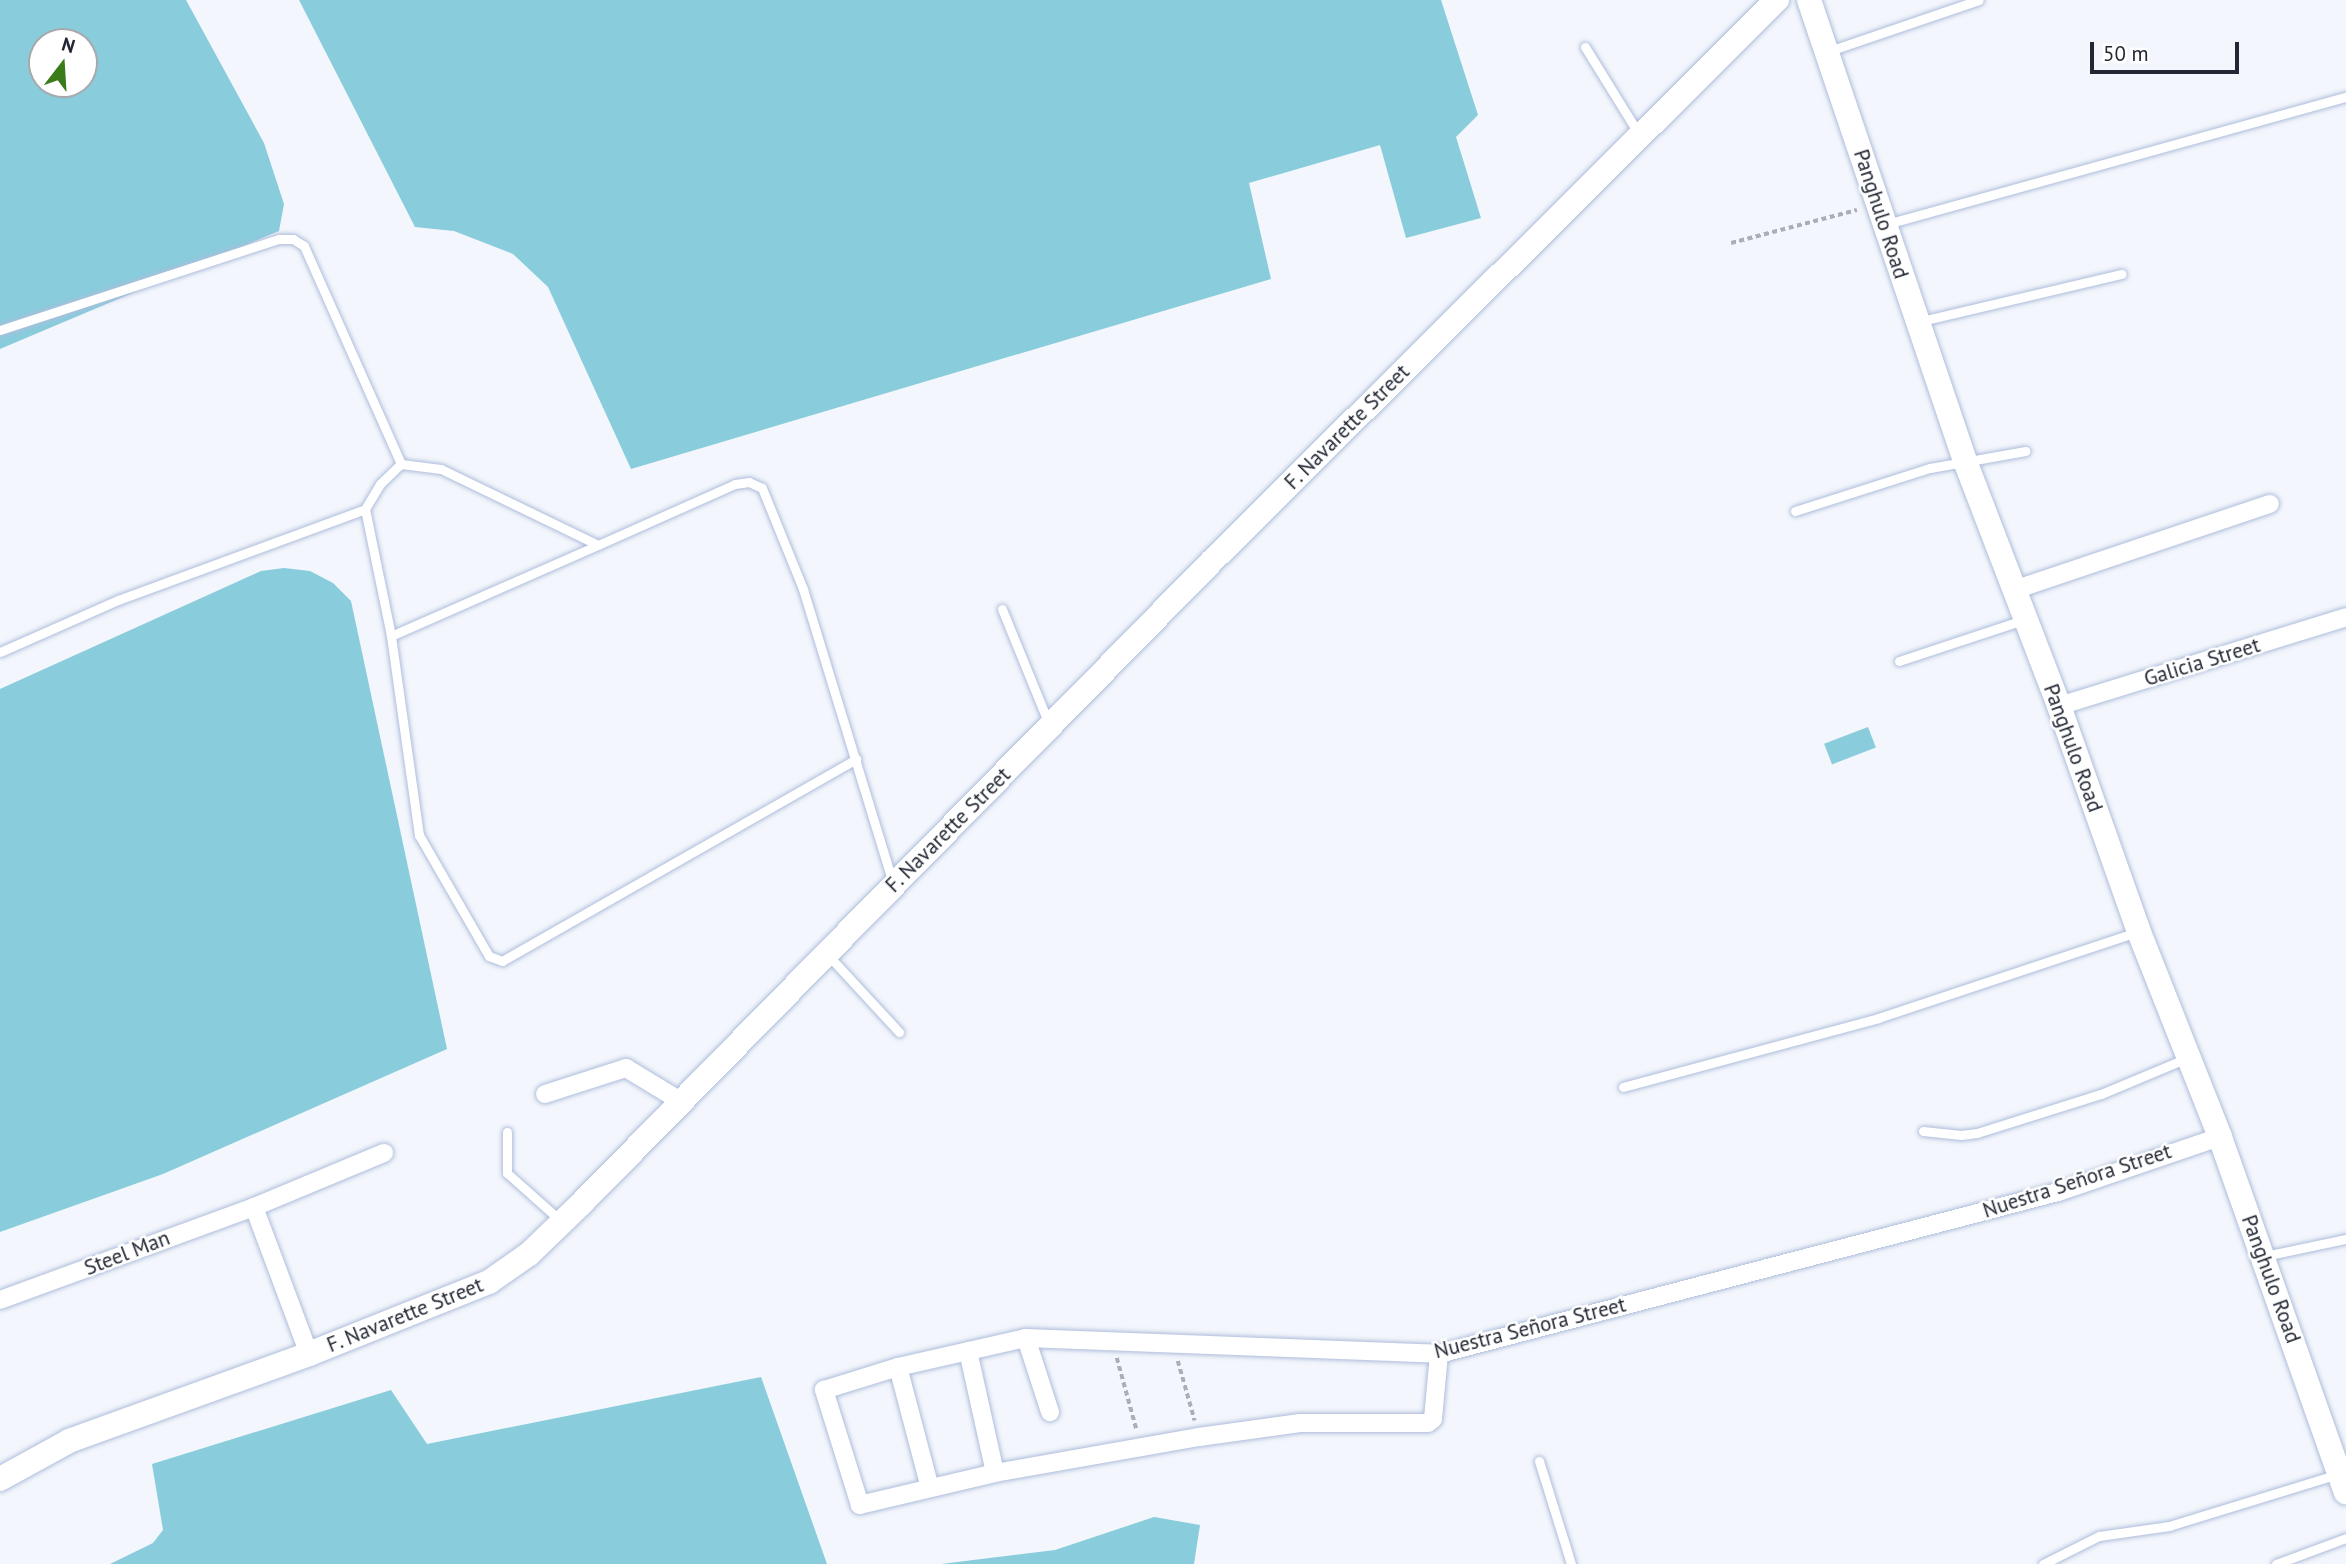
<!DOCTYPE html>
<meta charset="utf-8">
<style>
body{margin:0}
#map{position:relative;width:2346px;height:1564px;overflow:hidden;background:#f3f6fc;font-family:"PT Sans",sans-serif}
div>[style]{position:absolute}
.water>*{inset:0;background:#89ccdc;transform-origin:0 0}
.path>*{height:3.5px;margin-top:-1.75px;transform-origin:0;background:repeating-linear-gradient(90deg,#abaeb7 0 5px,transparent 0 8.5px)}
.roads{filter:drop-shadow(0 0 2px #aebddb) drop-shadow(0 0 2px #aebddb)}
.service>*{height:9px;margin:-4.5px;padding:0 4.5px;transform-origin:4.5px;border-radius:4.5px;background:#fff}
.minor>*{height:18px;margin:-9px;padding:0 9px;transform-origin:9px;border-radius:9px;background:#fff}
.secondary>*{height:24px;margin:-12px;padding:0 12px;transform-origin:12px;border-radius:12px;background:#fff}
span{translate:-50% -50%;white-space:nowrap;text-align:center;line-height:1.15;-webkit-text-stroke:5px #fff;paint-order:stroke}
.street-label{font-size:21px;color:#222733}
.north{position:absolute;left:28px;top:28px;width:70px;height:70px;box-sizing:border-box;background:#fff;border:2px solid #a7a9ad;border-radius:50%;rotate:17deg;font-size:19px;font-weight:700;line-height:28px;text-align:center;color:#222733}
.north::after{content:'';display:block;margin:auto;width:24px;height:32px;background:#3a7b1a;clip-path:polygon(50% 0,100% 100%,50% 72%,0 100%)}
.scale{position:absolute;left:2090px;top:42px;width:149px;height:32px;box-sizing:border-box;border:4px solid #222733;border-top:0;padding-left:9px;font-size:21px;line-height:24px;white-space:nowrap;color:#222733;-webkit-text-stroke:5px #fff;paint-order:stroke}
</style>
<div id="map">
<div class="water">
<i style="clip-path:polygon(evenodd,0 0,186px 0,264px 143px,284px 204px,279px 231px,0 349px,0 0,42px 42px,84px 42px,84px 84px,42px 84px,42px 42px)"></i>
<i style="clip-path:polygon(299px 0,1441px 0,1478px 115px,1456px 137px,1481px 218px,1406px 238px,1380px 145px,1249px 183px,1271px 279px,631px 469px,548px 287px,513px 254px,454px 231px,415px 227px)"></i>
<i style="clip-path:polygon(284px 568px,310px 571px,333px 583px,351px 601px,447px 1049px,163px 1174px,0 1232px,0 689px,261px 571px)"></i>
<i style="left:1868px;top:727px;width:22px;height:47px;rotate:69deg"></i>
<i style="clip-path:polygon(761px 1377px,827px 1564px,110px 1564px,153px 1543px,163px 1530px,152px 1464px,391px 1390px,427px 1444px)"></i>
<i style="clip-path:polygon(1154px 1517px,1200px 1525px,1194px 1564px,941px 1564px,1055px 1550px)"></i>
</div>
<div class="path">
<i style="left:1731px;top:243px;width:130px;rotate:-14.7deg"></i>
<i style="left:1117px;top:1358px;width:76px;rotate:74.7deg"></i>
<i style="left:1178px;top:1361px;width:62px;rotate:74.2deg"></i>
</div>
<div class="roads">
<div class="service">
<i style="left:1585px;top:47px;width:102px;rotate:58.2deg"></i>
<i style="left:1829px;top:51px;width:158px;rotate:-18.8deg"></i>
<i style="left:1887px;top:224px;width:476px;rotate:-15.5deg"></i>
<i style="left:1921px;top:321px;width:206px;rotate:-13.2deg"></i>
<i style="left:0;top:330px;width:293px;rotate:-18.1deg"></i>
<i style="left:279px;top:239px;width:14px"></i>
<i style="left:293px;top:239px;width:13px;rotate:32deg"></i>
<i style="left:304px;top:246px;width:239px;rotate:66deg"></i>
<i style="left:401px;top:464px;width:40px;rotate:7.1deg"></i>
<i style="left:441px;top:469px;width:174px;rotate:25.8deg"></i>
<i style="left:598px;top:545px;width:150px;rotate:-24deg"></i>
<i style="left:735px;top:484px;width:14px;rotate:-8deg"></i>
<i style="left:749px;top:482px;width:14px;rotate:25deg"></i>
<i style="left:762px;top:488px;width:109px;rotate:67.9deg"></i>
<i style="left:803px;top:589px;width:307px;rotate:73deg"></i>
<i style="left:365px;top:509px;width:130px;rotate:78.4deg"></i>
<i style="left:1795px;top:511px;width:142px;rotate:-17.7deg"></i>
<i style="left:1930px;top:468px;width:97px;rotate:-10.1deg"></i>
<i style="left:598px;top:545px;width:226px;rotate:156.3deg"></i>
<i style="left:391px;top:636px;width:201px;rotate:82deg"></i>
<i style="left:419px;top:835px;width:140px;rotate:60deg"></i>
<i style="left:489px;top:956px;width:14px;rotate:21deg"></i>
<i style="left:502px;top:961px;width:408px;rotate:-29.7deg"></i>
<i style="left:1002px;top:609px;width:124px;rotate:67.8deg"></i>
<i style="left:0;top:652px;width:129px;rotate:-23.8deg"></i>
<i style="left:118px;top:600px;width:263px;rotate:-20.2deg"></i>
<i style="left:365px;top:509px;width:29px;rotate:-59deg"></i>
<i style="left:380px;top:484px;width:29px;rotate:-44deg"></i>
<i style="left:1899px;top:661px;width:131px;rotate:-18.3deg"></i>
<i style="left:828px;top:955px;width:105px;rotate:47.3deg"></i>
<i style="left:1623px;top:1087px;width:264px;rotate:-15.1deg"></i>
<i style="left:1878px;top:1018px;width:273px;rotate:-18.4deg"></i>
<i style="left:1923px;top:1131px;width:38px;rotate:6deg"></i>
<i style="left:1961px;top:1135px;width:16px;rotate:-7deg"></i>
<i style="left:1977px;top:1133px;width:130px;rotate:-17.5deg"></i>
<i style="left:2101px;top:1094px;width:93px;rotate:-22.7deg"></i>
<i style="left:507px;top:1132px;width:41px;rotate:90deg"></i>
<i style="left:507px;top:1173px;width:72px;rotate:41.6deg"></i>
<i style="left:2265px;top:1256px;width:83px;rotate:-11.9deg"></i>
<i style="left:1539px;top:1461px;width:108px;rotate:72.7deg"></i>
<i style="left:2043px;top:1564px;width:63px;rotate:-26.6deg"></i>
<i style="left:2099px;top:1536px;width:71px;rotate:-8.1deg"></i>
<i style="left:2169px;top:1526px;width:177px;rotate:-17.1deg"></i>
<i style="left:2276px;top:1564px;width:75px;rotate:-20.4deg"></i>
</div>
<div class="minor">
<i style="left:2014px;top:590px;width:270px;rotate:-18.6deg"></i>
<i style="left:2059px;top:706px;width:300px;rotate:-17.2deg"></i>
<i style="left:545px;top:1094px;width:85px;rotate:-17.8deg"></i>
<i style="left:626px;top:1068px;width:66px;rotate:31.3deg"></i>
<i style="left:254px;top:1207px;width:157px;rotate:69.5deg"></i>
<i style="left:0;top:1300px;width:270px;rotate:-20.1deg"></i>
<i style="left:254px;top:1207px;width:141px;rotate:-22.6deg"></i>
<i style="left:1026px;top:1338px;width:78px;rotate:72deg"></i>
<i style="left:968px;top:1351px;width:125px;rotate:77.5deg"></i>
<i style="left:1439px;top:1354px;width:65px;rotate:95.3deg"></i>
<i style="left:1433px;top:1419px;width:6px;rotate:141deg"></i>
<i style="left:1428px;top:1423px;width:128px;rotate:180deg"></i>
<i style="left:1300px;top:1423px;width:102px;rotate:172.1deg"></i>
<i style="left:1199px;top:1437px;width:207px;rotate:170deg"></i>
<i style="left:995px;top:1473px;width:139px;rotate:166.7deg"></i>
<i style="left:860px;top:1505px;width:121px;rotate:-107.4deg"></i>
<i style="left:824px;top:1390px;width:77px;rotate:-17.3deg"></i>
<i style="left:898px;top:1367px;width:131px;rotate:-12.8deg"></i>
<i style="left:1026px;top:1338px;width:413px;rotate:2.2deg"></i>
<i style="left:1439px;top:1354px;width:640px;rotate:-14.67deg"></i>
<i style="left:2058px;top:1192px;width:171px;rotate:-18.8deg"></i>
<i style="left:898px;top:1367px;width:125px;rotate:75.2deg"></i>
</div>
<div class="secondary">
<i style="left:1809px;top:0;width:487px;rotate:71.3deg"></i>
<i style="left:1965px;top:461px;width:262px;rotate:69deg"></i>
<i style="left:2059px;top:706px;width:240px;rotate:70.5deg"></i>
<i style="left:2139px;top:932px;width:220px;rotate:68.4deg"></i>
<i style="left:2220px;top:1137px;width:377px;rotate:70.5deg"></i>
<i style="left:0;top:1479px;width:79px;rotate:-28.8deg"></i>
<i style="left:69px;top:1441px;width:255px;rotate:-19.9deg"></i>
<i style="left:309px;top:1354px;width:194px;rotate:-21.8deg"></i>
<i style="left:489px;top:1282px;width:49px;rotate:-35deg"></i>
<i style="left:529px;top:1254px;width:75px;rotate:-43.9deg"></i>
<i style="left:583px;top:1202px;width:899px;rotate:-45.54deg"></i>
<i style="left:1213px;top:560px;width:795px;rotate:-44.8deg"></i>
</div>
</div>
<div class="street-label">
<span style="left:1881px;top:214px;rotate:72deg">Panghulo Road</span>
<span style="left:1347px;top:427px;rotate:-45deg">F. Navarette Street</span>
<span style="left:2202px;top:662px;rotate:-17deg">Galicia Street</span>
<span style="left:2073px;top:748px;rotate:70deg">Panghulo Road</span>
<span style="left:948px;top:830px;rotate:-45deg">F. Navarette Street</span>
<span style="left:2077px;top:1181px;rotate:-18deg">Nuestra Señora Street</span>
<span style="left:127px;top:1253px;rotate:-21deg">Steel Man</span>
<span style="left:2271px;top:1279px;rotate:70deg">Panghulo Road</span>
<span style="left:405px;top:1315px;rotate:-22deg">F. Navarette Street</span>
<span style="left:1530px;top:1328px;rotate:-14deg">Nuestra Señora Street</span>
</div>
<div class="north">N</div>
<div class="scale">50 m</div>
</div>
